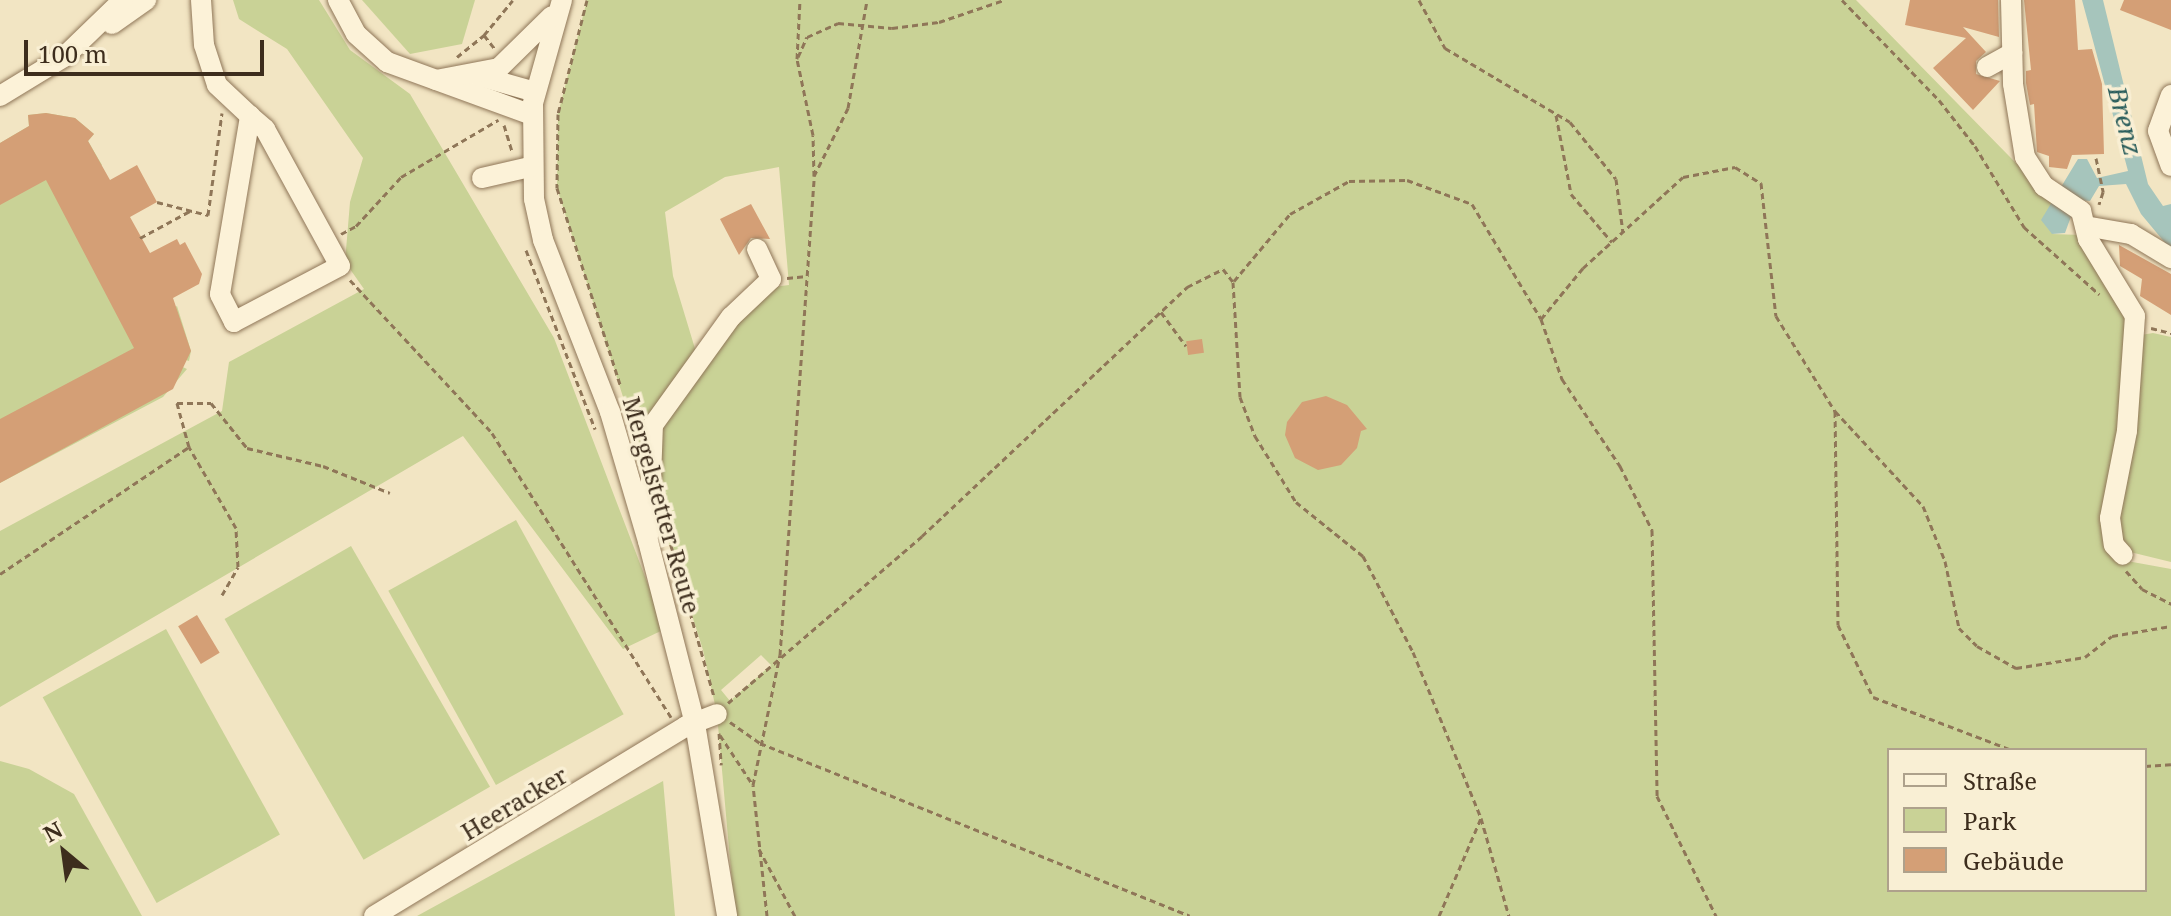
<!DOCTYPE html>
<meta charset="utf-8">
<style>
body{margin:0}
#map{position:relative;width:2171px;height:916px;overflow:hidden;background:#f2e5c3;font-family:"Noto Serif",serif}
div>[style]{position:absolute}
.green>*{inset:0;background:#c9d296;transform-origin:0 0}
.water>*{inset:0;background:#a6c5bc}
.building>*{inset:0;background:#d49f76;transform-origin:0 0}
.path>*{height:3px;margin-top:-1.5px;transform-origin:0;background:repeating-linear-gradient(90deg,#8f7658 0 6px,transparent 0 10px)}
.roads{filter:drop-shadow(0 0 2px #8f7658) drop-shadow(0 0 2px #8f7658)}
.minor>*{height:20px;margin:-10px;padding:0 10px;transform-origin:10px;border-radius:10px;background:#fcf2d8}
span{translate:-50% -50%;white-space:nowrap;text-align:center;line-height:1.15;-webkit-text-stroke:7px #f9efd4;paint-order:stroke}
.street-label{font-size:24px;color:#3d2d1d}
.water-label{font-size:26px;color:#2b5e5c;font-style:italic}
.legend{position:absolute;left:1887px;top:748px;width:260px;height:144px;box-sizing:border-box;background:#f9efd4;border:2px solid #aea18b;margin:0;padding:10px 14px;list-style:none;font-size:24px;color:#3d2d1d}
.legend li{display:flex;align-items:center;gap:16px;height:40px}
.legend b{width:40px;border:2px solid #aea18b}
.north{position:absolute;left:24px;top:812px;width:80px;height:80px;-webkit-text-stroke:6px #f9efd4;paint-order:stroke;rotate:331deg;font-size:22px;font-weight:700;line-height:32px;text-align:center;color:#3d2d1d}
.north::after{content:'';display:block;margin:auto;width:28px;height:36px;background:#3d2d1d;clip-path:polygon(50% 0,100% 100%,50% 72%,0 100%)}
.scale{position:absolute;left:24px;top:40px;width:240px;height:36px;box-sizing:border-box;border:4px solid #3d2d1d;border-top:0;padding-left:10px;font-size:24px;line-height:28px;white-space:nowrap;color:#3d2d1d;-webkit-text-stroke:6px #f9efd4;paint-order:stroke}
</style>
<div id="map">
<div class="green">
<i style="clip-path:polygon(233px 0,319px 0,350px 50px,410px 94px,554px 338px,665px 629px,623px 649px,463px 436px,0 707px,0 531px,222px 411px,229px 362px,364px 289px,345px 262px,350px 202px,363px 158px,287px 49px,239px 19px)"></i>
<i style="clip-path:polygon(362px 0,475px 0,462px 44px,410px 54px)"></i>
<i style="clip-path:polygon(evenodd,587px 0,1856px 0,2053px 201px,2052px 234px,2081px 235px,2132px 326px,2107px 518px,2127px 561px,2171px 569px,2171px 916px,735px 916px,717px 714px,703px 650px,557px 188px,558px 114px,587px 0,779px 167px,789px 285px,758px 289px,696px 352px,673px 276px,665px 212px,725px 177px,779px 167px,587px 0,761px 655px,771px 665px,730px 701px,721px 690px,761px 655px,587px 0,1889px 750px,2145px 750px,2145px 890px,1889px 890px,1889px 750px)"></i>
<i style="clip-path:polygon(46px 113px,75px 118px,94px 134px,88px 141px,102px 165px,85px 174px,161px 315px,177px 306px,191px 351px,189px 361px,176px 357px,174px 363px,187px 369px,163px 397px,0 483px,0 143px,29px 126px,28px 115px)"></i>
<i style="clip-path:polygon(2153px 333px,2171px 337px,2171px 562px,2126px 551px,2113px 517px,2141px 335px)"></i>
<i style="left:516px;top:520px;width:222px;height:146px;rotate:61deg"></i>
<i style="left:351px;top:546px;width:278px;height:146px;rotate:60deg"></i>
<i style="left:166px;top:629px;width:235px;height:141px;rotate:61deg"></i>
<i style="clip-path:polygon(0 761px,29px 769px,74px 794px,142px 916px,0 916px)"></i>
<i style="clip-path:polygon(663px 780px,675px 916px,417px 916px,663px 781px)"></i>
</div>
<div class="water">
<i style="clip-path:polygon(2082px 0,2103px 0,2148px 184px,2163px 206px,2171px 204px,2171px 250px,2141px 214px,2126px 184px,2099px 186px,2090px 201px,2077px 200px,2065px 233px,2052px 234px,2041px 220px,2078px 159px,2087px 159px,2097px 178px,2128px 171px)"></i>
</div>
<div class="building">
<i style="clip-path:polygon(1910px 0,1998px 0,1999px 37px,1963px 27px,1986px 52px,1976px 61px,1976px 74px,2000px 81px,1973px 110px,1933px 68px,1966px 38px,1905px 25px)"></i>
<i style="clip-path:polygon(2024px 0,2075px 0,2078px 50px,2092px 49px,2102px 84px,2104px 154px,2072px 155px,2067px 169px,2049px 167px,2049px 156px,2037px 152px,2034px 104px,2030px 105px,2026px 83px,2026px 71px,2031px 70px)"></i>
<i style="clip-path:polygon(2124px 0,2171px 0,2171px 30px,2120px 10px)"></i>
<i style="clip-path:polygon(46px 113px,75px 118px,94px 134px,88px 141px,110px 180px,137px 165px,157px 202px,130px 217px,150px 253px,177px 239px,180px 245px,185px 242px,202px 274px,199px 284px,173px 298px,191px 351px,173px 389px,0 483px,0 419px,134px 348px,46px 180px,0 205px,0 143px,29px 126px,28px 115px)"></i>
<i style="clip-path:polygon(751px 204px,770px 239px,751px 238px,739px 255px,720px 219px)"></i>
<i style="clip-path:polygon(2119px 245px,2171px 274px,2171px 315px,2140px 296px,2142px 279px,2120px 266px)"></i>
<i style="left:1202px;top:339px;width:14px;height:16px;rotate:82deg"></i>
<i style="clip-path:polygon(1326px 396px,1347px 405px,1367px 429px,1361px 431px,1357px 448px,1341px 465px,1318px 470px,1295px 458px,1285px 435px,1287px 422px,1302px 402px)"></i>
<i style="left:197px;top:615px;width:44px;height:22px;rotate:59deg"></i>
</div>
<div class="path">
<i style="left:587px;top:0;width:118px;rotate:104.3deg"></i>
<i style="left:558px;top:114px;width:74px;rotate:90.8deg"></i>
<i style="left:557px;top:188px;width:209px;rotate:72.2deg"></i>
<i style="left:1419px;top:0;width:55px;rotate:61.6deg"></i>
<i style="left:1445px;top:48px;width:145px;rotate:30.6deg"></i>
<i style="left:1570px;top:122px;width:73px;rotate:51.1deg"></i>
<i style="left:1616px;top:179px;width:54px;rotate:82.6deg"></i>
<i style="left:1842px;top:0;width:139px;rotate:45.9deg"></i>
<i style="left:1939px;top:100px;width:58px;rotate:52deg"></i>
<i style="left:1975px;top:146px;width:95px;rotate:58.8deg"></i>
<i style="left:2024px;top:227px;width:101px;rotate:41.8deg"></i>
<i style="left:484px;top:35px;width:18px;rotate:52deg"></i>
<i style="left:457px;top:57px;width:35px;rotate:-39deg"></i>
<i style="left:484px;top:35px;width:45px;rotate:-50.4deg"></i>
<i style="left:798px;top:57px;width:22px;rotate:-66deg"></i>
<i style="left:807px;top:37px;width:34px;rotate:-24deg"></i>
<i style="left:838px;top:23px;width:54px;rotate:5.3deg"></i>
<i style="left:892px;top:28px;width:47px;rotate:-7.3deg"></i>
<i style="left:939px;top:22px;width:69px;rotate:-18.7deg"></i>
<i style="left:1556px;top:115px;width:80px;rotate:79.2deg"></i>
<i style="left:1571px;top:194px;width:63px;rotate:49.5deg"></i>
<i style="left:504px;top:125px;width:27px;rotate:73deg"></i>
<i style="left:2096px;top:158px;width:35px;rotate:78deg"></i>
<i style="left:2103px;top:192px;width:13px;rotate:108deg"></i>
<i style="left:814px;top:176px;width:76px;rotate:-63.4deg"></i>
<i style="left:848px;top:108px;width:110px;rotate:-80deg"></i>
<i style="left:157px;top:202px;width:53px;rotate:14.3deg"></i>
<i style="left:208px;top:215px;width:103px;rotate:-82.2deg"></i>
<i style="left:341px;top:234px;width:17px;rotate:-28deg"></i>
<i style="left:356px;top:226px;width:67px;rotate:-47.4deg"></i>
<i style="left:401px;top:177px;width:113px;rotate:-30.4deg"></i>
<i style="left:140px;top:238px;width:57px;rotate:-28.4deg"></i>
<i style="left:526px;top:250px;width:192px;rotate:68.9deg"></i>
<i style="left:787px;top:278px;width:20px;rotate:-6deg"></i>
<i style="left:350px;top:280px;width:209px;rotate:47.1deg"></i>
<i style="left:492px;top:433px;width:336px;rotate:57.8deg"></i>
<i style="left:1234px;top:281px;width:87px;rotate:-50.1deg"></i>
<i style="left:1290px;top:214px;width:68px;rotate:-29.2deg"></i>
<i style="left:1349px;top:181px;width:58px;rotate:-1deg"></i>
<i style="left:1407px;top:180px;width:69px;rotate:20.3deg"></i>
<i style="left:1472px;top:204px;width:134px;rotate:59deg"></i>
<i style="left:1541px;top:319px;width:64px;rotate:70.7deg"></i>
<i style="left:1562px;top:379px;width:105px;rotate:56.3deg"></i>
<i style="left:1620px;top:466px;width:72px;rotate:63.4deg"></i>
<i style="left:1652px;top:530px;width:266px;rotate:88.9deg"></i>
<i style="left:1657px;top:796px;width:134px;rotate:63.8deg"></i>
<i style="left:1161px;top:312px;width:42px;rotate:53.7deg"></i>
<i style="left:1541px;top:319px;width:66px;rotate:-50.5deg"></i>
<i style="left:1583px;top:268px;width:135px;rotate:-42.3deg"></i>
<i style="left:1683px;top:177px;width:53px;rotate:-10.9deg"></i>
<i style="left:1735px;top:167px;width:31px;rotate:32deg"></i>
<i style="left:1761px;top:183px;width:134px;rotate:83.6deg"></i>
<i style="left:1776px;top:316px;width:112px;rotate:58.2deg"></i>
<i style="left:1835px;top:411px;width:129px;rotate:47.2deg"></i>
<i style="left:1923px;top:506px;width:59px;rotate:68.2deg"></i>
<i style="left:1945px;top:561px;width:68px;rotate:78.2deg"></i>
<i style="left:1959px;top:628px;width:25px;rotate:45deg"></i>
<i style="left:1977px;top:646px;width:45px;rotate:29.4deg"></i>
<i style="left:2016px;top:668px;width:70px;rotate:-9.1deg"></i>
<i style="left:2085px;top:657px;width:34px;rotate:-38deg"></i>
<i style="left:2112px;top:636px;width:60px;rotate:-9.6deg"></i>
<i style="left:2151px;top:328px;width:21px;rotate:14deg"></i>
<i style="left:1835px;top:411px;width:214px;rotate:89.2deg"></i>
<i style="left:1838px;top:625px;width:80px;rotate:64.1deg"></i>
<i style="left:1873px;top:697px;width:149px;rotate:20.9deg"></i>
<i style="left:668px;top:535px;width:168px;rotate:74.1deg"></i>
<i style="left:2126px;top:571px;width:24px;rotate:48deg"></i>
<i style="left:2142px;top:589px;width:33px;rotate:27deg"></i>
<i style="left:0;top:574px;width:228px;rotate:-33.9deg"></i>
<i style="left:222px;top:595px;width:32px;rotate:-60deg"></i>
<i style="left:238px;top:567px;width:39px;rotate:-93deg"></i>
<i style="left:236px;top:528px;width:94px;rotate:-120.1deg"></i>
<i style="left:189px;top:447px;width:46px;rotate:-105.3deg"></i>
<i style="left:177px;top:403px;width:34px"></i>
<i style="left:211px;top:403px;width:58px;rotate:51.3deg"></i>
<i style="left:247px;top:448px;width:78px;rotate:13.3deg"></i>
<i style="left:323px;top:466px;width:72px;rotate:21.9deg"></i>
<i style="left:728px;top:703px;width:256px;rotate:-40.7deg"></i>
<i style="left:922px;top:536px;width:364px;rotate:-43.2deg"></i>
<i style="left:1187px;top:287px;width:40px;rotate:-26.6deg"></i>
<i style="left:1223px;top:269px;width:16px;rotate:52deg"></i>
<i style="left:1233px;top:282px;width:115px;rotate:86.5deg"></i>
<i style="left:1240px;top:397px;width:42px;rotate:69deg"></i>
<i style="left:1255px;top:436px;width:78px;rotate:58.2deg"></i>
<i style="left:1296px;top:502px;width:86px;rotate:38.9deg"></i>
<i style="left:1363px;top:556px;width:108px;rotate:62.5deg"></i>
<i style="left:1413px;top:652px;width:179px;rotate:67.7deg"></i>
<i style="left:1481px;top:818px;width:102px;rotate:74.1deg"></i>
<i style="left:730px;top:722px;width:37px;rotate:35deg"></i>
<i style="left:760px;top:743px;width:463px;rotate:21.9deg"></i>
<i style="left:719px;top:733px;width:32px;rotate:86deg"></i>
<i style="left:720px;top:735px;width:60px;rotate:56.6deg"></i>
<i style="left:2145px;top:766px;width:26px;rotate:-4deg"></i>
<i style="left:759px;top:849px;width:76px;rotate:61.8deg"></i>
<i style="left:767px;top:916px;width:132px;rotate:-96.1deg"></i>
<i style="left:753px;top:785px;width:133px;rotate:-78.3deg"></i>
<i style="left:780px;top:655px;width:480px;rotate:-85.9deg"></i>
<i style="left:814px;top:176px;width:41px;rotate:-91.4deg"></i>
<i style="left:813px;top:135px;width:78px;rotate:-101.9deg"></i>
<i style="left:797px;top:59px;width:59px;rotate:-87.1deg"></i>
<i style="left:1439px;top:916px;width:107px;rotate:-66.8deg"></i>
</div>
<div class="roads">
<div class="minor">
<i style="left:201px;top:0;width:45px;rotate:86.2deg"></i>
<i style="left:204px;top:45px;width:42px;rotate:72deg"></i>
<i style="left:217px;top:85px;width:45px;rotate:43.2deg"></i>
<i style="left:250px;top:116px;width:20px;rotate:41deg"></i>
<i style="left:265px;top:129px;width:156px;rotate:61.3deg"></i>
<i style="left:340px;top:266px;width:120px;rotate:152.2deg"></i>
<i style="left:234px;top:322px;width:31px;rotate:-117deg"></i>
<i style="left:220px;top:294px;width:181px;rotate:-80.4deg"></i>
<i style="left:338px;top:0;width:38px;rotate:62deg"></i>
<i style="left:356px;top:34px;width:42px;rotate:42.1deg"></i>
<i style="left:387px;top:62px;width:154px;rotate:20.1deg"></i>
<i style="left:562px;top:0;width:107px;rotate:105.7deg"></i>
<i style="left:533px;top:103px;width:96px;rotate:89.4deg"></i>
<i style="left:534px;top:199px;width:42px;rotate:77.6deg"></i>
<i style="left:543px;top:240px;width:185px;rotate:68.7deg"></i>
<i style="left:610px;top:412px;width:134px;rotate:73.6deg"></i>
<i style="left:648px;top:541px;width:189px;rotate:75.6deg"></i>
<i style="left:695px;top:724px;width:195px;rotate:80.5deg"></i>
<i style="left:2011px;top:0;width:84px;rotate:88.6deg"></i>
<i style="left:2013px;top:84px;width:74px;rotate:80.7deg"></i>
<i style="left:2025px;top:157px;width:35px;rotate:57deg"></i>
<i style="left:2044px;top:186px;width:45px;rotate:34deg"></i>
<i style="left:2081px;top:211px;width:29px;rotate:76deg"></i>
<i style="left:2088px;top:239px;width:90px;rotate:58.6deg"></i>
<i style="left:2135px;top:316px;width:115px;rotate:94deg"></i>
<i style="left:2127px;top:431px;width:89px;rotate:101.1deg"></i>
<i style="left:2110px;top:518px;width:27px;rotate:82deg"></i>
<i style="left:2114px;top:545px;width:13px;rotate:48deg"></i>
<i style="left:112px;top:24px;width:42px;rotate:-35.2deg"></i>
<i style="left:1987px;top:67px;width:29px;rotate:-29deg"></i>
<i style="left:479px;top:76px;width:58px;rotate:15.9deg"></i>
<i style="left:436px;top:80px;width:64px;rotate:-10.8deg"></i>
<i style="left:499px;top:68px;width:74px;rotate:-44.5deg"></i>
<i style="left:2171px;top:95px;width:38px;rotate:110deg"></i>
<i style="left:2158px;top:131px;width:37px;rotate:70deg"></i>
<i style="left:0;top:96px;width:75px;rotate:-31.4deg"></i>
<i style="left:64px;top:57px;width:82px;rotate:-44deg"></i>
<i style="left:482px;top:178px;width:49px;rotate:-12.9deg"></i>
<i style="left:2085px;top:226px;width:47px;rotate:9.9deg"></i>
<i style="left:2131px;top:234px;width:47px;rotate:31deg"></i>
<i style="left:649px;top:533px;width:108px;rotate:-87.9deg"></i>
<i style="left:653px;top:425px;width:133px;rotate:-54.2deg"></i>
<i style="left:731px;top:317px;width:55px;rotate:-43.5deg"></i>
<i style="left:771px;top:279px;width:33px;rotate:-115deg"></i>
<i style="left:374px;top:916px;width:365px;rotate:-31.3deg"></i>
<i style="left:686px;top:726px;width:33px;rotate:-21deg"></i>
</div>
</div>
<div class="street-label">
<span style="left:662px;top:505px;rotate:74deg">Mergelstetter Reute</span>
<span style="left:514px;top:803px;rotate:-31deg">Heeracker</span>
</div>
<div class="water-label">
<span style="left:2125px;top:121px;rotate:76deg">Brenz</span>
</div>
<ul class="legend">
<li><b style="height:10px;background:#fcf2d8"></b>Straße</li>
<li><b style="height:22px;background:#c9d296"></b>Park</li>
<li><b style="height:22px;background:#d49f76"></b>Gebäude</li>
</ul>
<div class="north">N</div>
<div class="scale">100 m</div>
</div>
